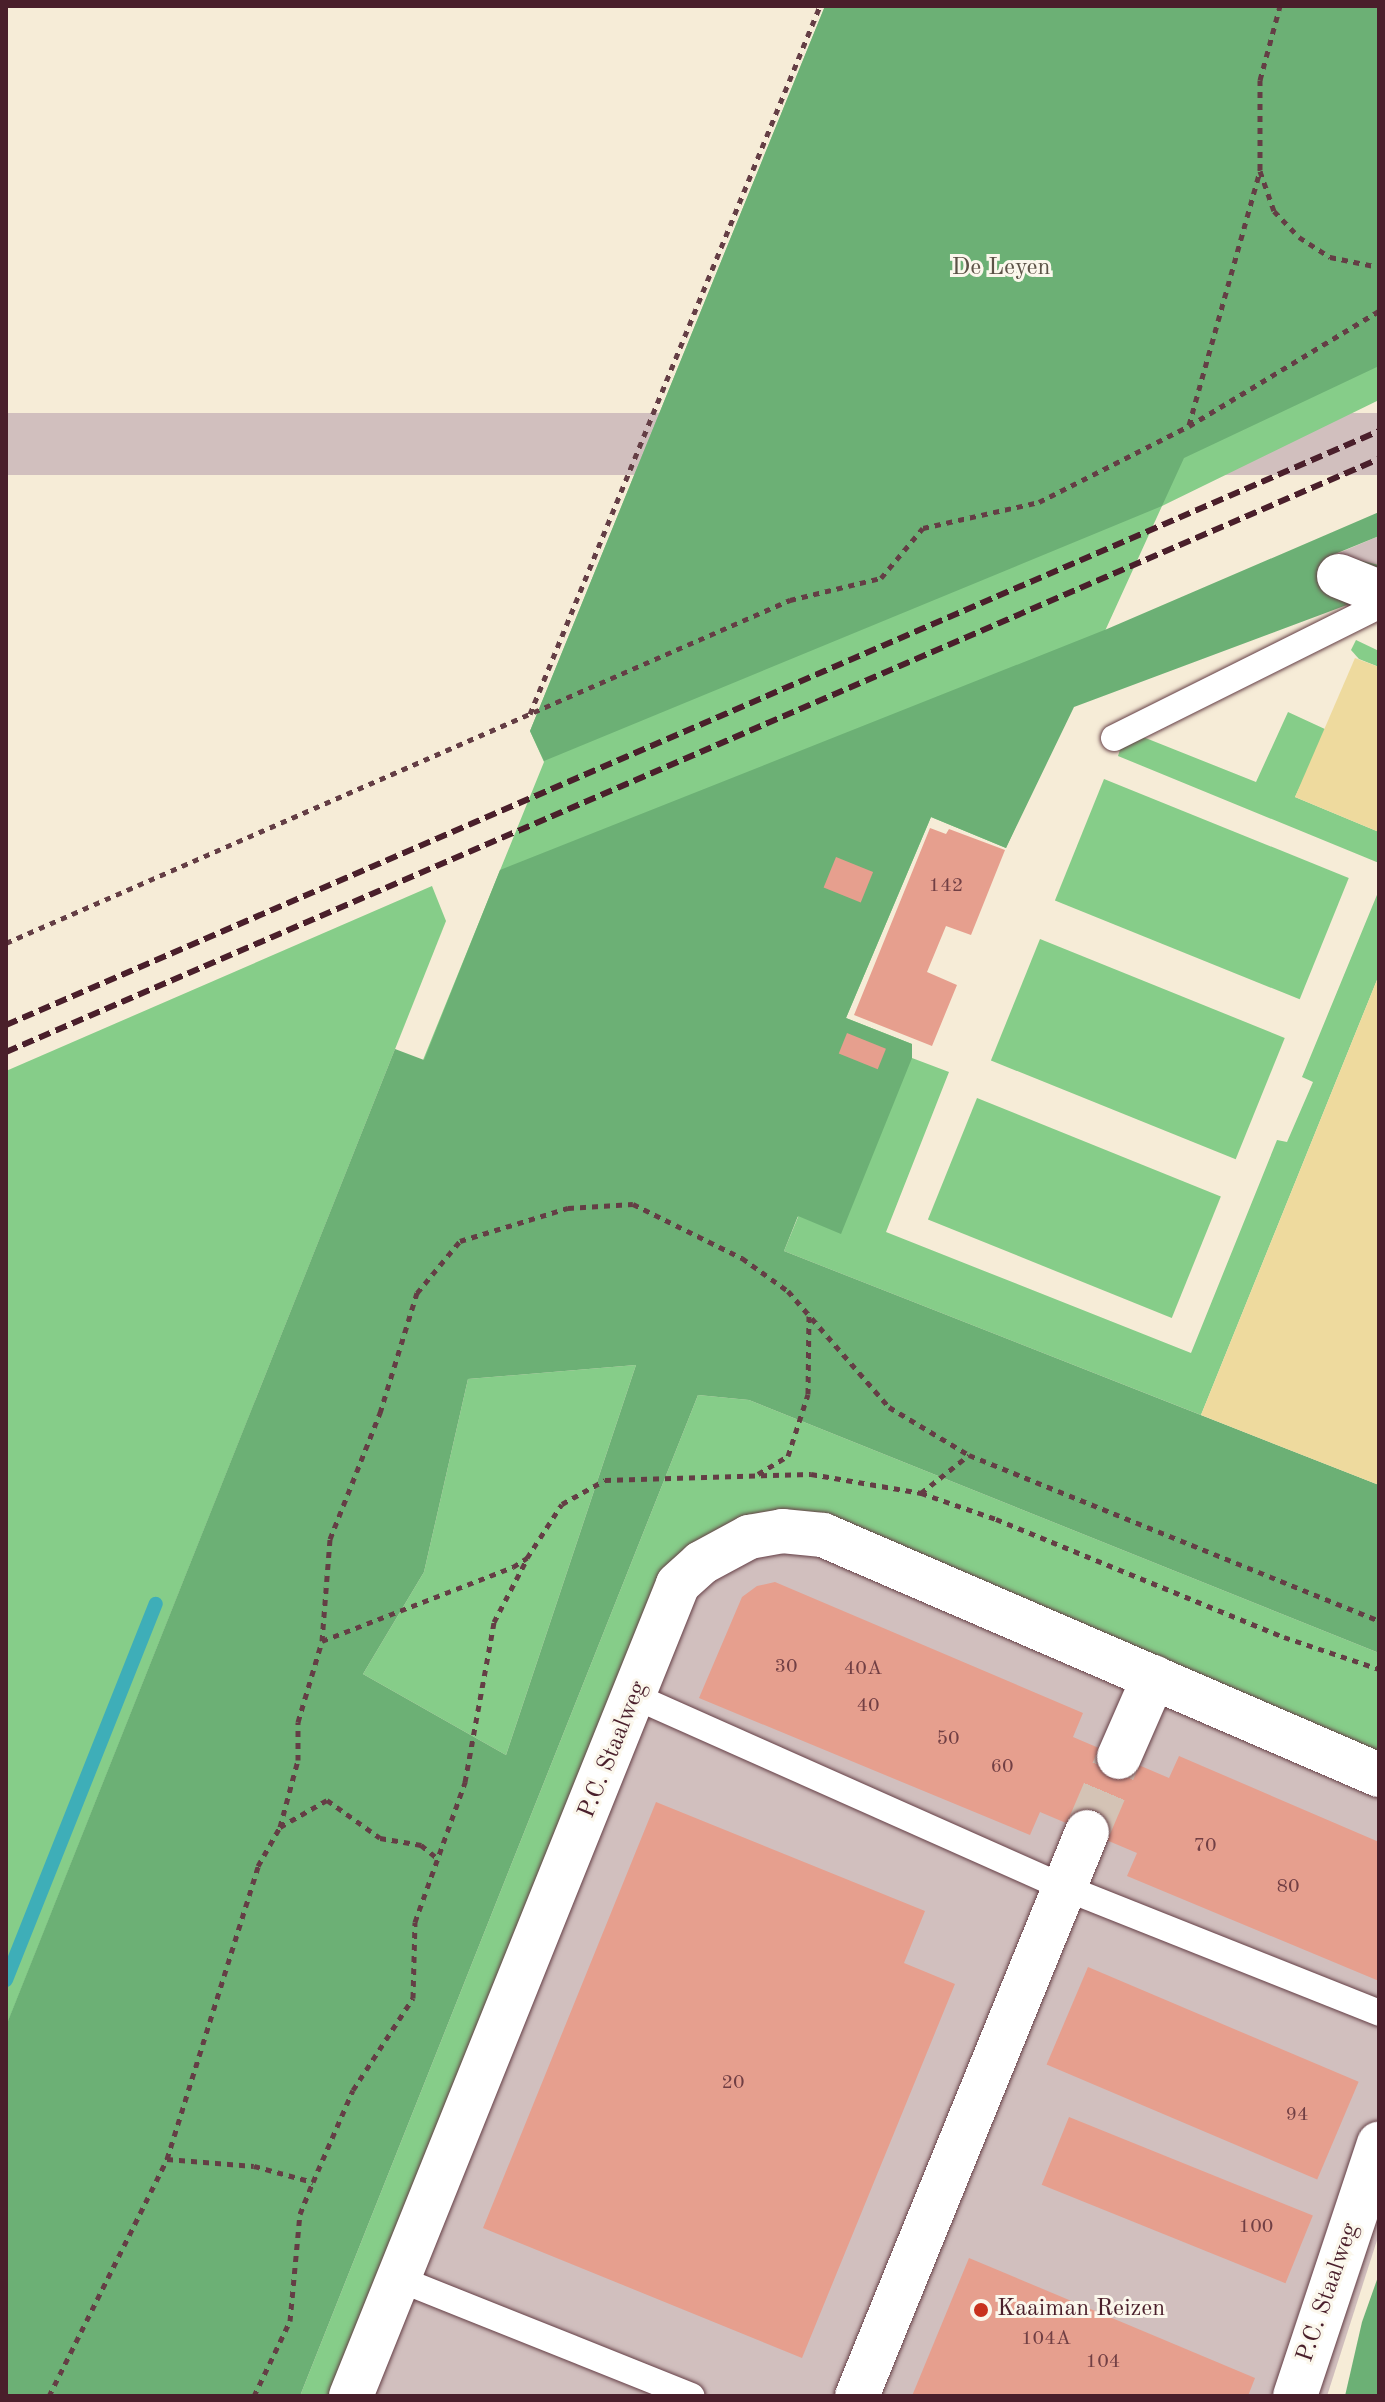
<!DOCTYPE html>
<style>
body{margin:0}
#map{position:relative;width:1385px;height:2402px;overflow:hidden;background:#f6ecd7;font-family:"Old Standard TT",serif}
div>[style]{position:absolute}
.industrial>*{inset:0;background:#d1bfbe;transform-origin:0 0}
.green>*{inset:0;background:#86cd89;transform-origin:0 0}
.forest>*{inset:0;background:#6cb075}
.sand>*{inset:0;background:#eeda9e}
.stream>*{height:14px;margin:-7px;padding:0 7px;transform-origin:7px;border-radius:7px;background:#3eaeb8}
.building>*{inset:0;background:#e69f8e;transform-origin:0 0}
.minor-tunnel>*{height:44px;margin-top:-22px;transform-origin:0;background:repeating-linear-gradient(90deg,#d4c3b5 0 44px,transparent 0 66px)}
.path>*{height:5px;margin-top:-2.5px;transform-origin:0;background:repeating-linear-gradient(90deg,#643e45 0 6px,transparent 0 12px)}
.roads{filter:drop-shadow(0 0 2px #643e45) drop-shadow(0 0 2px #643e45)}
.service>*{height:26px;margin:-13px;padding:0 13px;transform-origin:13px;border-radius:13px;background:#fff}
.minor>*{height:44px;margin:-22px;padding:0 22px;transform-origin:22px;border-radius:22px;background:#fff}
.rail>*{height:6px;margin-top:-3px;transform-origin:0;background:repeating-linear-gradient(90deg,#4a1f2b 0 12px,transparent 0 18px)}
.dots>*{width:22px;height:22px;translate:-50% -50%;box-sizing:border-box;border:4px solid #fbf7ec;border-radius:50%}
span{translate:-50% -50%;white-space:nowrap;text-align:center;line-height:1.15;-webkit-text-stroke:6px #fbf7ec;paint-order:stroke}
.number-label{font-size:20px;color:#713f44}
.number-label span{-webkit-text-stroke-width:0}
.park-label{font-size:24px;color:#5c5347}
.street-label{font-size:24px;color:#4a1f2b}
.poi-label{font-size:24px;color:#4a1f2b}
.left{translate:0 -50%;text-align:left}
.frame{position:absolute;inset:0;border:8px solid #4a1f2b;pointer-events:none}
</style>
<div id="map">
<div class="industrial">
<i style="left:1379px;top:413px;width:62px;height:1496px;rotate:90deg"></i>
<i style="clip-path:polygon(1379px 536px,1379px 565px,1334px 555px)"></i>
<i style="clip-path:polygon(692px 1463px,1379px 1753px,1379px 2234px,1327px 2396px,308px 2396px)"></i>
</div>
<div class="green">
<i style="clip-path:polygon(825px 6px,1379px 6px,1379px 400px,1162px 506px,1006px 848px,931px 817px,846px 1018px,912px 1044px,912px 1058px,949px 1072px,886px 1232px,1191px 1353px,1277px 1140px,1287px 1142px,1313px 1082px,1302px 1077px,1379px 890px,1379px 975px,1201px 1415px,784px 1251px,798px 1217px,423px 1060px,544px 762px,530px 731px)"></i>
<i style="clip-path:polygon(1356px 640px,1379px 651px,1379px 667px,1359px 659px,1351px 650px)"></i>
<i style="clip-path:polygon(1288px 712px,1327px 730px,1295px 797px,1379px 832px,1379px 863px,1118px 756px,1124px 737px,1133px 733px,1256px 782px)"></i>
<i style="left:1104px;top:779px;width:264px;height:131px;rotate:22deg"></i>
<i style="clip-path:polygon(432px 886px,446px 921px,6px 2027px,6px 1071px)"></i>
<i style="left:1040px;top:939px;width:264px;height:131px;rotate:22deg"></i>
<i style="left:977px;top:1098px;width:263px;height:131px;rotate:22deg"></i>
<i style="clip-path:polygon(636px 1365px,506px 1755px,363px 1674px,424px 1572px,468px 1379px)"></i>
<i style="clip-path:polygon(698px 1395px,749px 1400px,1379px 1653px,1379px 1754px,818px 1513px,761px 1512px,699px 1539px,330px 2396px,300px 2396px)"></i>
</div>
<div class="forest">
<i style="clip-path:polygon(825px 6px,1379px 6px,1379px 366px,1184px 458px,1162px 506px,544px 761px,530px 731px)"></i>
<i style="clip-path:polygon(evenodd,1379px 512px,1379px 536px,1335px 554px,1379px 565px,1379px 593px,1074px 707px,1006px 848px,931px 817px,846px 1018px,912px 1044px,912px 1058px,841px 1234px,798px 1216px,784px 1251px,1379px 1485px,1379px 1653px,749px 1400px,698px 1395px,300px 2396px,6px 2396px,6px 2026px,395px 1049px,424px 1060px,500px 870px,1107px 629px,1379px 512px,636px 1365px,506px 1755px,363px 1674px,424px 1572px,468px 1379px,636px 1365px)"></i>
<i style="clip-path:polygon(1379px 2274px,1379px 2396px,1345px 2396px,1362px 2322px)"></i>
</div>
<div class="sand">
<i style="clip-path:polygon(1355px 658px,1379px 667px,1379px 832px,1295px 797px)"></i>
<i style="clip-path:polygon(1379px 975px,1379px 1485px,1201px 1415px)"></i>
</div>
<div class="stream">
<i style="left:6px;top:1980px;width:405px;rotate:-68.3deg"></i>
</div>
<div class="building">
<i style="clip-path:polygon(930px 828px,946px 834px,949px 829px,1005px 850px,971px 935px,946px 926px,927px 972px,957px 985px,932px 1046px,854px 1015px)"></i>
<i style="left:836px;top:857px;width:40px;height:33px;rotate:22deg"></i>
<i style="left:847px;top:1033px;width:42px;height:22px;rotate:22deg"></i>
<i style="clip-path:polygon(775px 1582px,1083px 1713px,1073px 1737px,1169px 1778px,1179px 1756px,1379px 1842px,1379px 1981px,1127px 1876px,1137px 1853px,1040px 1812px,1030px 1835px,699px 1698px,742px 1597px,757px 1586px)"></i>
<i style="clip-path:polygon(656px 1802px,925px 1911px,904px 1963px,955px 1984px,802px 2358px,483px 2228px)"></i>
<i style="left:1088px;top:1967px;width:294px;height:106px;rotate:23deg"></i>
<i style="left:1069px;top:2117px;width:263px;height:73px;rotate:22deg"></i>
<i style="clip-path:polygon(969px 2258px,1255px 2378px,1248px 2396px,912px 2396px)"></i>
</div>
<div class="minor-tunnel">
<i style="left:1087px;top:1832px;width:82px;rotate:-66.9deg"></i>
</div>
<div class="path">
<i style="left:1260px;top:171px;width:42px;rotate:70.7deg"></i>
<i style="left:1274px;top:211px;width:36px;rotate:46deg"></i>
<i style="left:1299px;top:237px;width:37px;rotate:33deg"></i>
<i style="left:1330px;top:257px;width:50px;rotate:11.5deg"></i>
<i style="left:1189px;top:425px;width:265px;rotate:-74.4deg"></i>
<i style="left:1260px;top:170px;width:90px;rotate:-90deg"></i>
<i style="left:1260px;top:80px;width:77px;rotate:-74.9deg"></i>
<i style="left:530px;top:714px;width:765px;rotate:-67.73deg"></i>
<i style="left:6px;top:943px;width:856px;rotate:-23.63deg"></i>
<i style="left:790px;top:600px;width:94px;rotate:-13.6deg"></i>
<i style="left:881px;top:578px;width:65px;rotate:-50deg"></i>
<i style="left:923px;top:528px;width:119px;rotate:-12.6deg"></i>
<i style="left:1039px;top:502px;width:168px;rotate:-26.9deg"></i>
<i style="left:1189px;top:426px;width:222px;rotate:-31.2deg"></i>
<i style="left:758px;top:1474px;width:35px;rotate:-31deg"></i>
<i style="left:788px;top:1456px;width:65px;rotate:-72.1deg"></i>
<i style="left:808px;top:1394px;width:78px;rotate:-89.3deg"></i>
<i style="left:921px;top:1493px;width:61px;rotate:-38.4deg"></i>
<i style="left:322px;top:1641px;width:205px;rotate:-21.2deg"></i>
<i style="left:513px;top:1567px;width:17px;rotate:-33deg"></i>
<i style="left:527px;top:1558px;width:64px;rotate:-57.1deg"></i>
<i style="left:562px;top:1504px;width:49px;rotate:-29.2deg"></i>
<i style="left:605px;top:1480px;width:206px;rotate:-1.7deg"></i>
<i style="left:811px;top:1474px;width:112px;rotate:9.8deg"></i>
<i style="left:921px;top:1493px;width:79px;rotate:19.1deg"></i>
<i style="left:996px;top:1519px;width:311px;rotate:22.3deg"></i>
<i style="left:1284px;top:1637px;width:100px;rotate:18.6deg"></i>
<i style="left:280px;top:1827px;width:54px;rotate:-29.9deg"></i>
<i style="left:327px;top:1800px;width:65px;rotate:35.6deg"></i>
<i style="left:380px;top:1838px;width:42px;rotate:9.7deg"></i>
<i style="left:421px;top:1845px;width:22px;rotate:39deg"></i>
<i style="left:167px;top:2159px;width:87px;rotate:4.6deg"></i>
<i style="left:254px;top:2166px;width:61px;rotate:15.2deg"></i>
<i style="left:49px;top:2396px;width:265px;rotate:-63.5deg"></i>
<i style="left:167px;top:2159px;width:307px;rotate:-72.7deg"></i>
<i style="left:258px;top:1866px;width:45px;rotate:-60.6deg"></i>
<i style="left:280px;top:1827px;width:69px;rotate:-75deg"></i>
<i style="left:298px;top:1760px;width:38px;rotate:-90deg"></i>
<i style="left:298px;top:1722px;width:84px;rotate:-73.5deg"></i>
<i style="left:322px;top:1641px;width:102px;rotate:-85.5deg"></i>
<i style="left:330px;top:1539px;width:136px;rotate:-68.4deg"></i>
<i style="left:380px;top:1413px;width:126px;rotate:-72.9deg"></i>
<i style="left:417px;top:1293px;width:67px;rotate:-50.4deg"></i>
<i style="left:460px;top:1241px;width:113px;rotate:-17deg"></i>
<i style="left:568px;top:1208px;width:65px;rotate:-3.5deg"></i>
<i style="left:633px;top:1204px;width:122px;rotate:26.4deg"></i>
<i style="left:742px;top:1258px;width:57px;rotate:35.7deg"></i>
<i style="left:788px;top:1291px;width:154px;rotate:49deg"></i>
<i style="left:889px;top:1407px;width:93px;rotate:31deg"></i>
<i style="left:969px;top:1455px;width:442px;rotate:22deg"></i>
<i style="left:254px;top:2396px;width:83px;rotate:-64.4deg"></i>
<i style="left:290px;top:2321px;width:107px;rotate:-84.7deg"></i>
<i style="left:300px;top:2214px;width:35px;rotate:-68deg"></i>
<i style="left:313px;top:2182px;width:100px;rotate:-66.5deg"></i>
<i style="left:353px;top:2090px;width:110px;rotate:-56.9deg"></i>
<i style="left:413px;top:1998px;width:76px;rotate:-88.5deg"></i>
<i style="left:415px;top:1922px;width:149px;rotate:-70.3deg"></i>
<i style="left:465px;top:1782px;width:163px;rotate:-79.7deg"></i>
<i style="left:494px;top:1622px;width:71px;rotate:-62.4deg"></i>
</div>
<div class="roads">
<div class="service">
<i style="left:1114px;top:738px;width:296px;rotate:-26.5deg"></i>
<i style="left:636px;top:1697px;width:467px;rotate:24deg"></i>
<i style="left:1063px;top:1887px;width:340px;rotate:21.7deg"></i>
<i style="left:399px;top:2279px;width:315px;rotate:21.8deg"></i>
</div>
<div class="minor">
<i style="left:1339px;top:576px;width:43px;rotate:21.8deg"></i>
<i style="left:1119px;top:1757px;width:87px;rotate:-66.4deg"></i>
<i style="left:351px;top:2396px;width:875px;rotate:-68.06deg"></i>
<i style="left:678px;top:1584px;width:31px;rotate:-42deg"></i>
<i style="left:701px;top:1563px;width:55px;rotate:-28.4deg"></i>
<i style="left:749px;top:1537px;width:34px;rotate:-10deg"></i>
<i style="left:782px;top:1531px;width:41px;rotate:5.6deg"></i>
<i style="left:823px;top:1535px;width:606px;rotate:23.35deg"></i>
<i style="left:857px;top:2396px;width:609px;rotate:-67.81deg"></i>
<i style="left:1295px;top:2396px;width:266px;rotate:-71.6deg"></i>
</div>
</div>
<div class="rail">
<i style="left:6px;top:1025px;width:1496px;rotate:-23.39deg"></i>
<i style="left:6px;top:1052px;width:1496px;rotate:-23.36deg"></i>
</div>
<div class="dots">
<i style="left:981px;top:2310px;background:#c8321e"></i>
</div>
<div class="number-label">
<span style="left:946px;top:886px">142</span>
<span style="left:786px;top:1667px">30</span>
<span style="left:863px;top:1669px">40A</span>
<span style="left:868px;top:1706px">40</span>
<span style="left:948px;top:1739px">50</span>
<span style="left:1002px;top:1767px">60</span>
<span style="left:1205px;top:1846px">70</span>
<span style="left:1288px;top:1887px">80</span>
<span style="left:733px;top:2083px">20</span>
<span style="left:1297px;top:2115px">94</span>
<span style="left:1256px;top:2227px">100</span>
<span style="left:1046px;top:2339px">104A</span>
<span style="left:1103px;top:2362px">104</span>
</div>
<div class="park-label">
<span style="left:1001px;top:269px">De Leyen</span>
</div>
<div class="street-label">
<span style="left:614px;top:1750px;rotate:-68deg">P.C. Staalweg</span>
<span style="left:1329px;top:2293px;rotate:-71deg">P.C. Staalweg</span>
</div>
<div class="poi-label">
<span class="left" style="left:997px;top:2310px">Kaaiman Reizen</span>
</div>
<div class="frame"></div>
</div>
